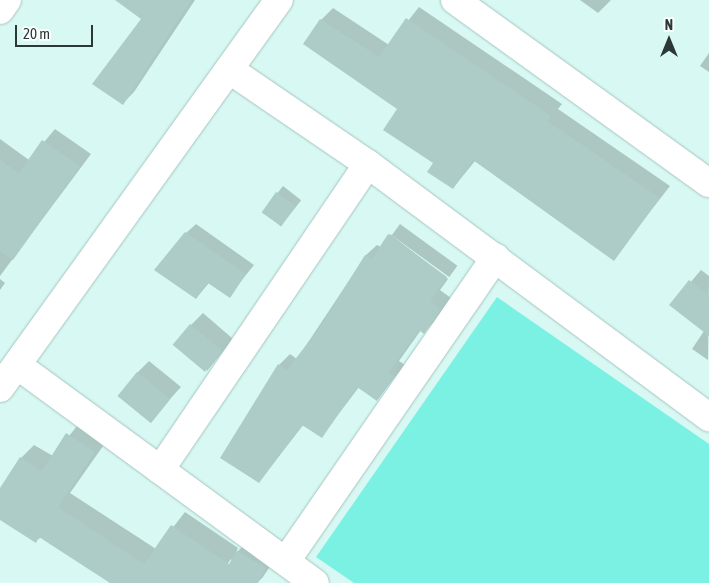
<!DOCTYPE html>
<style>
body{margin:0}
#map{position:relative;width:709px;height:583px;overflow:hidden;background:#d8f8f3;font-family:"Asap Condensed",sans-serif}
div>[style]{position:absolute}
.green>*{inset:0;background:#7bf1e3}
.shadow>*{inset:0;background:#0003;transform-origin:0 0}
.building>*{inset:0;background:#adccc8;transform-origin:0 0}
.roads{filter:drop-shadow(0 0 1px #a6c5c0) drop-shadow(0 0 1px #a6c5c0)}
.minor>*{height:28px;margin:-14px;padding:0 14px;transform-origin:14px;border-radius:14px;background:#fff}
span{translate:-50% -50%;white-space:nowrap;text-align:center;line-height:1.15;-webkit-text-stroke:4.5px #f9fffe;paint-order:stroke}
.north{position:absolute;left:644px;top:15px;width:50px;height:50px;-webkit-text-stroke:4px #f9fffe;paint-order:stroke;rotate:0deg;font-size:14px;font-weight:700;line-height:20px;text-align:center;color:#2c3836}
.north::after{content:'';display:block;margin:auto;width:18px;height:22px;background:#2c3836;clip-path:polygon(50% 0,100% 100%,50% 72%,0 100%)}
.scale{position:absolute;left:15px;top:25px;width:78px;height:22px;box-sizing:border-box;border:2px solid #2c3836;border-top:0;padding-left:6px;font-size:15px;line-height:18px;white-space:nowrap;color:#2c3836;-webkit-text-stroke:4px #f9fffe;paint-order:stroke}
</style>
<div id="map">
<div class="green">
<i style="clip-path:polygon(497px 297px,709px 444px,709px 583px,354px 583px,316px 557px)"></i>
</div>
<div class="shadow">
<i style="clip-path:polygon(117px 0,195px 0,134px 92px,122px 104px,143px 19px)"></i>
<i style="clip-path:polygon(580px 0,611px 0,598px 13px)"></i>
<i style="clip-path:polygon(419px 7px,562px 104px,558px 109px,670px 186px,613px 259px,475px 161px,453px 188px,399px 109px,321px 20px,333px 8px,389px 45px)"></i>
<i style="clip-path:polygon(709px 53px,709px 72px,700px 66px)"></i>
<i style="clip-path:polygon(55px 129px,91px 154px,0 276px,0 139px,29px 160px)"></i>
<i style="left:283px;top:186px;width:23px;height:33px;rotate:38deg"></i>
<i style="clip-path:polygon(196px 224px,254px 265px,229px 296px,209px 283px,196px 298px,186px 233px)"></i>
<i style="left:400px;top:224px;width:71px;height:14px;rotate:36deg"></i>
<i style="clip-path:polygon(390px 234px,448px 279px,440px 290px,451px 298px,435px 321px,424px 332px,421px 330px,399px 361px,405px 365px,377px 399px,359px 387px,322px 436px,304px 424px,259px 482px,222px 457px,279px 365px,290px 354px,297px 359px,366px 255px,377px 245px,381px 247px)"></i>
<i style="clip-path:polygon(701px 270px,709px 276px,708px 360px,692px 349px,704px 331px,671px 305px)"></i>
<i style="clip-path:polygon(0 279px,5px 283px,0 290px)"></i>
<i style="clip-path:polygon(203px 313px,233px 339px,207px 371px,191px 325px)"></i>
<i style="clip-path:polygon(149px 361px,181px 387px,150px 421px,137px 373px)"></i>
<i style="clip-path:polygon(81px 421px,108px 439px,70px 493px,156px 549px,185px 512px,238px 548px,236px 553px,250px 539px,277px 556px,263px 577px,257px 583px,241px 583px,231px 559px,214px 583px,112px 583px,41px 537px,36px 541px,0 519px,0 491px,21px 458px,34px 445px,53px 456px)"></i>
</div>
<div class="building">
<i style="clip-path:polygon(115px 0,191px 0,123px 105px,92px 84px,141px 19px)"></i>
<i style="clip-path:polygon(406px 18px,551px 116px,547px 121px,660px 198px,614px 261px,473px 160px,453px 189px,427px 172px,433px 163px,383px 130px,397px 109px,303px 44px,320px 19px,379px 57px)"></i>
<i style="clip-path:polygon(42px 140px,80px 166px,13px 260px,0 251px,0 160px,19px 173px)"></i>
<i style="left:276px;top:192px;width:24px;height:25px;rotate:35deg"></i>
<i style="clip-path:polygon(185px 232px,246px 274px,230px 298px,208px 283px,196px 299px,154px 270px)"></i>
<i style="clip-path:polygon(388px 234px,447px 277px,430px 302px,441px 309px,424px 334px,419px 330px,389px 372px,395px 376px,377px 401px,357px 387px,322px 438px,302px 425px,259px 483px,220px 458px,278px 364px,287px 370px,320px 327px,365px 255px,372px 259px)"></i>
<i style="clip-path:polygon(689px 280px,709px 295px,709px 336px,669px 305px)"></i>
<i style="left:190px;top:324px;width:42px;height:27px;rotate:40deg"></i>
<i style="left:137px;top:372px;width:43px;height:31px;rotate:39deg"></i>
<i style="clip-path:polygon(66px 433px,95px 452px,58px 507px,144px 564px,171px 525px,229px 564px,237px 551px,266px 568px,258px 583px,110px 583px,39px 537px,36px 543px,0 520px,0 488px,20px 457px,42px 471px)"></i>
</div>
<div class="roads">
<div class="minor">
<i style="left:455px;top:0;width:313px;rotate:35.8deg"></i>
<i style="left:0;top:10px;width:12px;rotate:-55deg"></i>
<i style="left:230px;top:70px;width:167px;rotate:34.3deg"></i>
<i style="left:368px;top:164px;width:425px;rotate:36.6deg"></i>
<i style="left:17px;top:365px;width:369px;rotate:36.2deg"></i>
<i style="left:0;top:388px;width:478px;rotate:-54.3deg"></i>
<i style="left:160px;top:470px;width:370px;rotate:-55.8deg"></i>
<i style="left:286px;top:561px;width:369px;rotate:-55.4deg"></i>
</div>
</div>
<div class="north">N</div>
<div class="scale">20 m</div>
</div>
